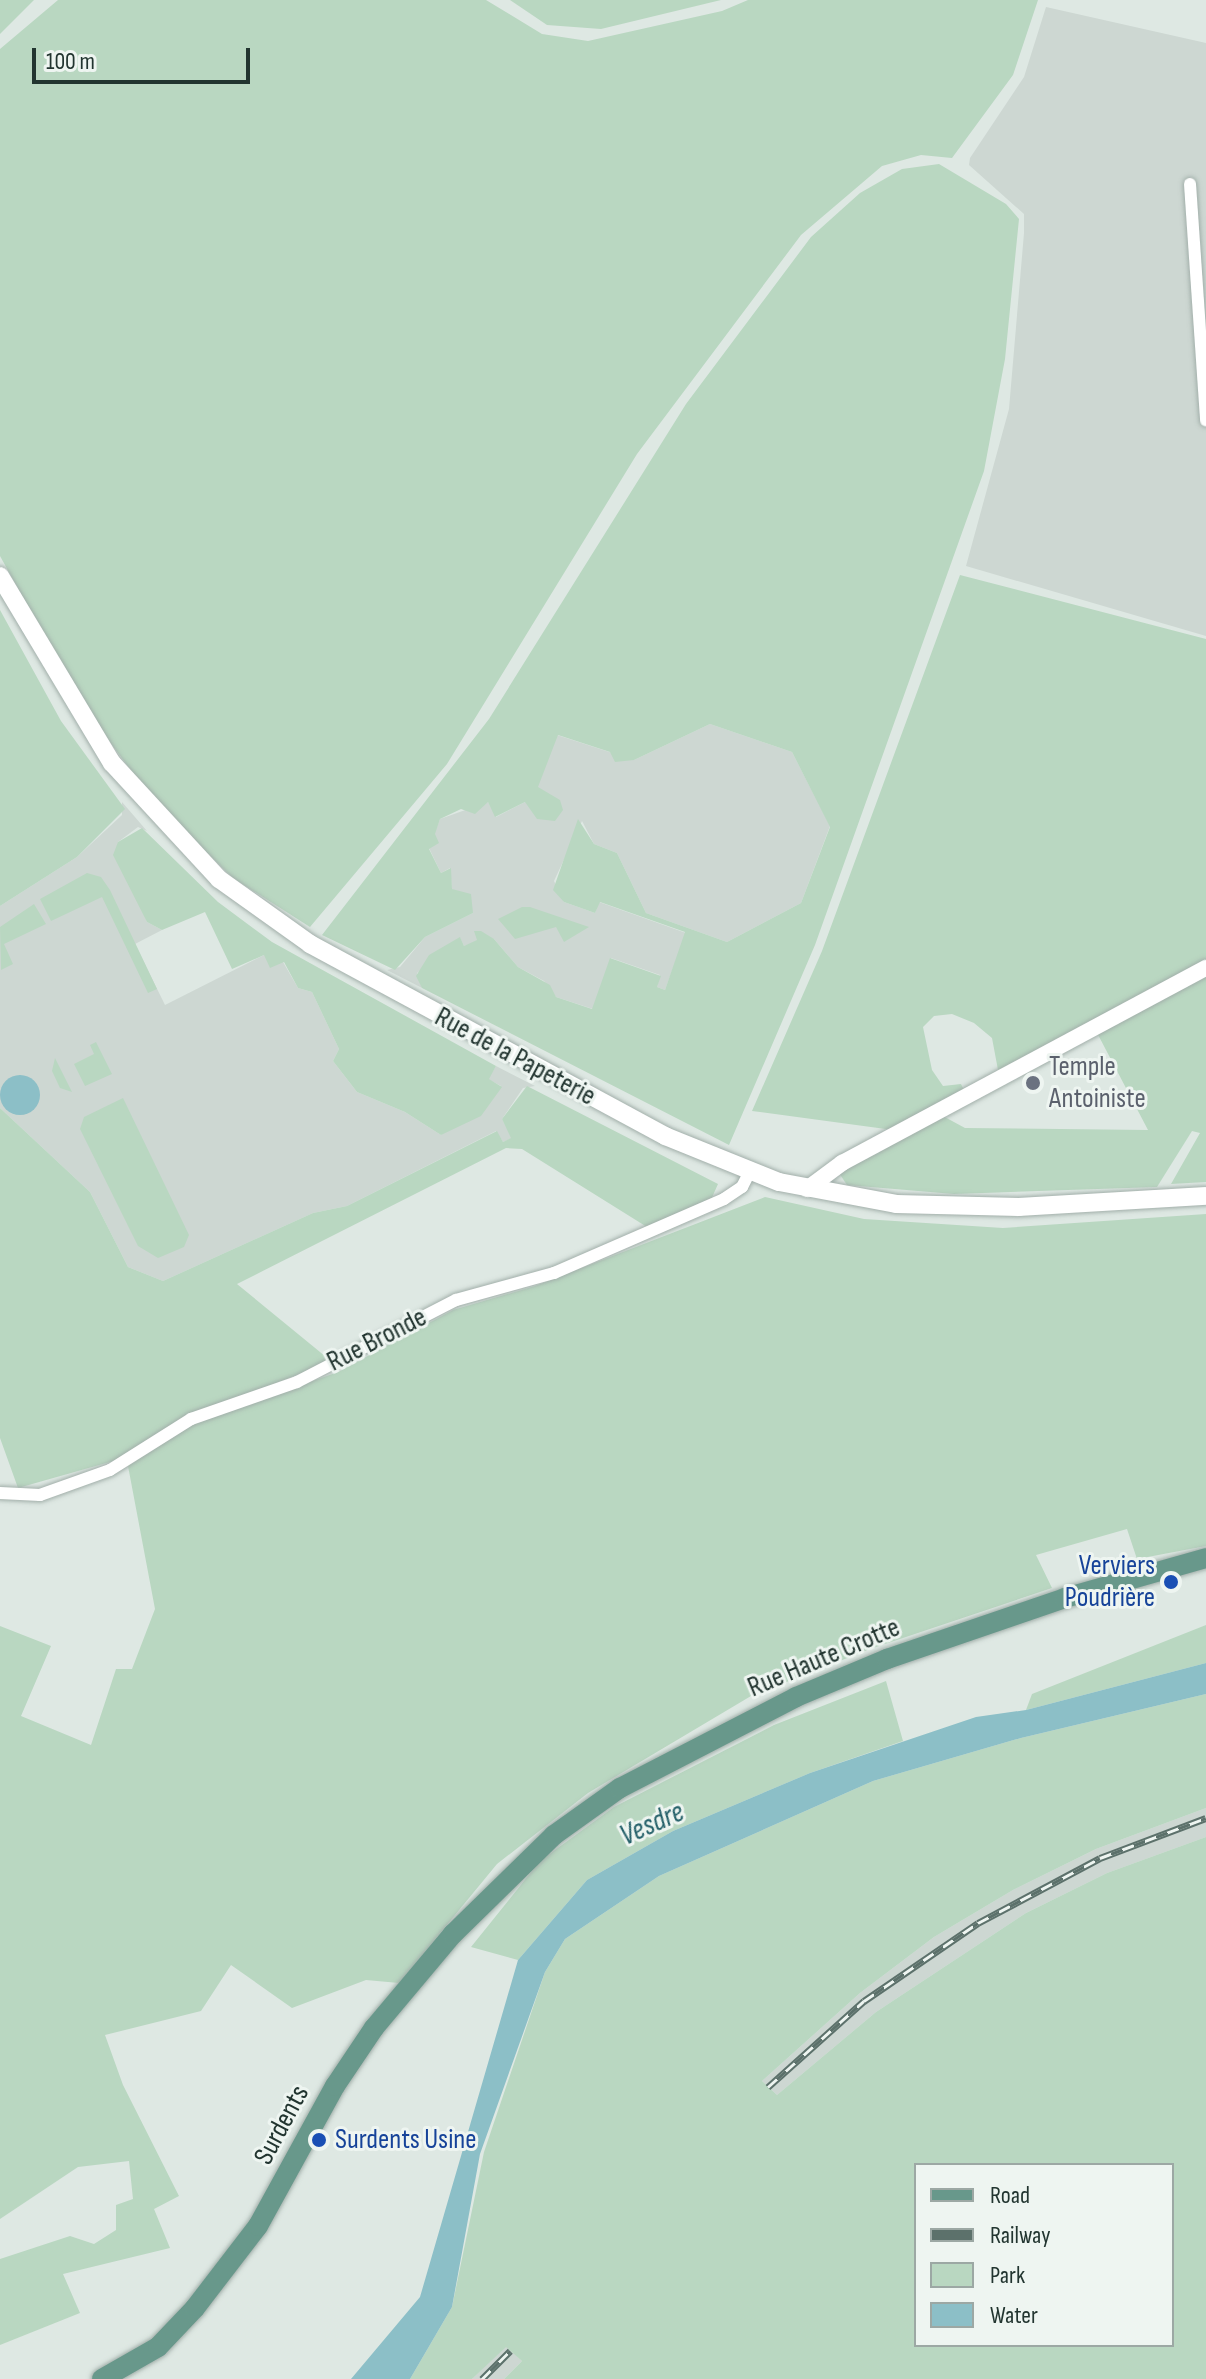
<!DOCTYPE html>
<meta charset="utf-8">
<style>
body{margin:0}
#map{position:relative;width:1206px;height:2379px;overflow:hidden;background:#dee8e3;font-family:"Sofia Sans Condensed",sans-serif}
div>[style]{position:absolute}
.built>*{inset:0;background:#cdd7d2}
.green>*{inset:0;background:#b9d7c1}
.water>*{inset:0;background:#8cbfc7}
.round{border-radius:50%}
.roads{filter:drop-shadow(0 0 2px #a2afaa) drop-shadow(0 0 2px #a2afaa)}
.minor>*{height:12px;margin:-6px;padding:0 6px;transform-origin:6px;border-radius:6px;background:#fff}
.tertiary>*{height:16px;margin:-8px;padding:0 8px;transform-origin:8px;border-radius:8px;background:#fff}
.secondary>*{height:18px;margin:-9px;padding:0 9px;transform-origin:9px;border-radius:9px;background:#fff}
.primary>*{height:20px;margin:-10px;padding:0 10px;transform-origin:10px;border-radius:10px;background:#68988b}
.rail>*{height:7px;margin-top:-3.5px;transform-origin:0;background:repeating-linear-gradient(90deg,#eef5f1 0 12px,#5c716b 0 24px);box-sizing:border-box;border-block:2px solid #5c716b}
.dots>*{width:22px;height:22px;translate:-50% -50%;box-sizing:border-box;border:4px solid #eef5f1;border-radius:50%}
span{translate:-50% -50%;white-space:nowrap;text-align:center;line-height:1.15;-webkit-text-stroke:6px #eef5f1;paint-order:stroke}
.street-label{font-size:28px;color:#223530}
.worship-label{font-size:28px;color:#5b616d}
.left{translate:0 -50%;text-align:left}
.transit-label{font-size:28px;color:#164399}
.right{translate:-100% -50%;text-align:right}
.water-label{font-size:30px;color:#246069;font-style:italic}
.legend{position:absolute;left:914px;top:2163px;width:260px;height:184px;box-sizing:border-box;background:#eef5f1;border:2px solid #9ca8a4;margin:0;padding:10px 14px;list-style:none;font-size:24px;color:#223530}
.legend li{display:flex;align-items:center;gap:16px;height:40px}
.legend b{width:40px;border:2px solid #9ca8a4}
.scale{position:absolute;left:32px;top:48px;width:218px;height:36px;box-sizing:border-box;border:4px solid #223530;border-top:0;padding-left:10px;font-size:24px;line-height:28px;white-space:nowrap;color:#223530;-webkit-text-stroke:6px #eef5f1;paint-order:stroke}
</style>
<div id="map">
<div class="built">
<i style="clip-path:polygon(1046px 7px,1206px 43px,1206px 636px,966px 566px,1009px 409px,1024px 233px,1024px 214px,969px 165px,970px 158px,1024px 77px)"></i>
<i style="clip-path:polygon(710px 724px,792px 752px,830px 826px,801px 903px,727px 942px,646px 913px,617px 853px,594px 844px,582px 821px,554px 881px,564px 902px,595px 913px,599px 902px,686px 933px,665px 990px,657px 987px,660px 975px,611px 958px,593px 1009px,556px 997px,544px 981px,518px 967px,494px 939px,464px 946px,460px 938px,417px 973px,422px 988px,387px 970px,400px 967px,425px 937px,473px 913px,452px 889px,450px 868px,441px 873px,429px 848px,440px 819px,488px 802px,496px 817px,533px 798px,557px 735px,634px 760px)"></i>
<i style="clip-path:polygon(122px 802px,147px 831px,138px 827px,118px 842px,147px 922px,162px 930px,135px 944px,165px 1005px,264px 955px,283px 962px,298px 988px,312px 992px,339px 1049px,333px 1061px,357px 1092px,405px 1112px,441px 1135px,501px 1086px,488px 1079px,496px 1066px,535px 1086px,523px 1088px,502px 1119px,512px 1138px,503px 1142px,496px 1131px,347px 1206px,313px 1213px,163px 1281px,128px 1267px,90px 1192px,0 1108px,0 906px,77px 857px,122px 815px)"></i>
<i style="clip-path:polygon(1206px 1808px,1206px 1837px,1107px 1873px,1026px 1913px,876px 2012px,777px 2095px,762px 2081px,860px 1993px,934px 1937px,1013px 1890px,1096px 1849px)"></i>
<i style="clip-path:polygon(506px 2346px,522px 2361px,504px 2379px,472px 2379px)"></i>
</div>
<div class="green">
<i style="clip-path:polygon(0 0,34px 0,0 34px)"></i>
<i style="clip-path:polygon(58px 0,486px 0,542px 34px,588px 41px,722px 11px,748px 0,1038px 0,1013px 75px,952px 158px,921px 155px,882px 166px,801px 235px,637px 454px,447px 764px,310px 927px,233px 878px,153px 800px,84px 707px,0 556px,0 49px)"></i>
<i style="clip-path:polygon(510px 0,721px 0,601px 29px,547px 25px)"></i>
<i style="clip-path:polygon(939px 164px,1006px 204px,1019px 219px,1005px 359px,984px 471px,815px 945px,729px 1145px,422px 988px,416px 976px,429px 955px,460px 937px,464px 946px,477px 940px,474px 931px,481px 931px,494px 939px,518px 967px,550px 985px,556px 997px,592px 1009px,610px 958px,661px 976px,657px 987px,665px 990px,685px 932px,600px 902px,595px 913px,564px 902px,553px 890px,578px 819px,594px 844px,617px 853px,646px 913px,727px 942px,801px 903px,830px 827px,792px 752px,710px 724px,634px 760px,615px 762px,610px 752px,558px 735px,538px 787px,560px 800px,563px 810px,555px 821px,537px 819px,525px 802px,495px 817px,488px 802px,475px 814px,461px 809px,440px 819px,435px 834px,439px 843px,429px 849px,441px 873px,451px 868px,452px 889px,471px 894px,473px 913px,425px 937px,395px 970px,322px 935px,489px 719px,686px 404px,811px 237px,860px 193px,902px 169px)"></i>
<i style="clip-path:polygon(960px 575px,1206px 639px,1206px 966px,998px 1070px,992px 1038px,974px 1023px,952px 1014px,934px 1016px,923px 1027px,932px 1070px,943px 1086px,961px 1084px,964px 1090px,893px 1130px,752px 1111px,822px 951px)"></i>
<i style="clip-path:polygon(0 610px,61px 721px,125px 809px,77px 857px,0 906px)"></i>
<i style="clip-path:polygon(142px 828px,218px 902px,272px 942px,496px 1066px,489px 1079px,502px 1087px,481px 1116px,441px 1135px,405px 1112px,357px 1092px,333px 1061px,339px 1049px,312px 992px,298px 988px,284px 962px,270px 968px,264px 955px,232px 969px,205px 912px,162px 930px,147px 922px,113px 855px,118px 842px)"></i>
<i style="clip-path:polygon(87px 873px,101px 877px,110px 890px,157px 989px,148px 993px,102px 897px,51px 921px,40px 899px)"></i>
<i style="clip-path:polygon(34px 904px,46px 924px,4px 944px,13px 964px,1px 970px,0 927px)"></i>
<i style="clip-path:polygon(522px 907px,530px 907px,589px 927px,564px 942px,556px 927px,515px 939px,498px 919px)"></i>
<i style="clip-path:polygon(1206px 976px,1206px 1182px,1171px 1184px,1200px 1133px,1192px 1131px,1157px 1187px,954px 1194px,847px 1185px,839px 1173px,941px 1115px,965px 1128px,1148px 1130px,1095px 1029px)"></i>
<i style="clip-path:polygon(96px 1042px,112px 1074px,85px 1086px,74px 1064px,94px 1054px,90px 1045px)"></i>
<i style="clip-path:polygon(55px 1058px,72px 1092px,60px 1088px,52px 1071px)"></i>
<i style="clip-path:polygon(527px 1086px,718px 1184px,710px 1202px,647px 1227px,522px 1149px,506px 1148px,237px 1284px,331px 1361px,242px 1397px,124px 1458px,18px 1488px,0 1438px,0 1108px,90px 1192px,128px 1267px,163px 1281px,313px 1213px,347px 1206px,497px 1131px,503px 1142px,511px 1138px,502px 1119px)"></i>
<i style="clip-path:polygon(123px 1098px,189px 1235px,184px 1247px,158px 1258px,138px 1246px,80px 1129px,84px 1117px)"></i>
<i style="clip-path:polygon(765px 1197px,864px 1219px,1003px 1228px,1206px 1214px,1206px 1546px,1137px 1559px,1127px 1529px,1036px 1555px,1052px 1588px,870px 1649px,751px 1696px,588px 1793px,497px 1864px,399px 1983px,366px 1980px,292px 2008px,231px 1965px,201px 2011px,105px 2035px,123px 2085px,179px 2196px,154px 2209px,170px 2248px,63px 2274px,80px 2313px,0 2345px,0 2259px,70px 2236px,94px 2244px,116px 2230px,116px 2205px,133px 2199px,129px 2161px,78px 2167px,0 2219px,0 1626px,51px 1646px,21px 1716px,91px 1745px,116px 1669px,132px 1669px,155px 1609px,128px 1466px,197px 1422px,338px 1372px,453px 1310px,535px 1286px)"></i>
<i style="clip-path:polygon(1206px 1625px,1206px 1663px,1026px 1710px,1032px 1694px)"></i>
<i style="clip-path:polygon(886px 1681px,903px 1741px,810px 1773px,673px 1831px,587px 1880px,518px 1960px,471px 1947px,540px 1861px,614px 1807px,774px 1725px)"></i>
<i style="clip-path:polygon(evenodd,1206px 1694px,1206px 1808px,1096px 1849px,1013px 1890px,934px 1937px,860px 1993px,762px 2081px,777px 2095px,876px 2012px,1026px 1913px,1107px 1873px,1206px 1837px,1206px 2379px,504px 2379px,522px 2361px,506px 2347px,472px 2379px,410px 2379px,452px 2307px,484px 2152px,545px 1972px,565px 1939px,659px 1876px,873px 1781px,1021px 1738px,1206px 1694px,916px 2165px,1172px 2165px,1172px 2345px,916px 2345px,916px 2165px)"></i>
</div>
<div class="water">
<i class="round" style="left:0;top:1075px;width:40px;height:40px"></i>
<i style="clip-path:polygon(1206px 1663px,1206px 1694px,1021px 1738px,873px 1781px,659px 1876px,565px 1939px,545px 1972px,480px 2154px,452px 2307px,410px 2379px,351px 2379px,420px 2297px,518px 1960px,587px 1880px,673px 1831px,810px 1773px,976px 1717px,1026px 1710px)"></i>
</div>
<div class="roads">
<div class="minor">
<i style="left:1190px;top:184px;width:237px;rotate:86.1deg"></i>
<i style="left:0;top:1493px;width:40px;rotate:2.9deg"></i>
<i style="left:40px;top:1495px;width:74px;rotate:-19.7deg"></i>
<i style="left:110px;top:1470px;width:96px;rotate:-32.2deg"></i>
<i style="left:191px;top:1419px;width:112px;rotate:-19.2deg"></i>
<i style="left:297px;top:1382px;width:179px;rotate:-27.3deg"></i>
<i style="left:456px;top:1300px;width:102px;rotate:-15.4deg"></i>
<i style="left:554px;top:1273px;width:185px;rotate:-23.5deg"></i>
<i style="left:724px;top:1199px;width:22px;rotate:-34deg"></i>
<i style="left:742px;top:1187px;width:16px;rotate:-63deg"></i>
</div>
<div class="tertiary">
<i style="left:807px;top:1189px;width:44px;rotate:-36.6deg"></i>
<i style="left:842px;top:1163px;width:413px;rotate:-28.2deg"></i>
</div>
<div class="secondary">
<i style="left:0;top:576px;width:218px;rotate:59.1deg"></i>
<i style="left:112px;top:763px;width:158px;rotate:47.3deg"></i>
<i style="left:219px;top:879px;width:112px;rotate:35.5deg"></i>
<i style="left:310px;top:944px;width:404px;rotate:28.4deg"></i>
<i style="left:665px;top:1136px;width:123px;rotate:22deg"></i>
<i style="left:779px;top:1182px;width:119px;rotate:10.6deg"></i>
<i style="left:896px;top:1204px;width:123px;rotate:1.4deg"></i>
<i style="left:1019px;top:1207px;width:187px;rotate:-3.4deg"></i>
</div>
<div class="primary">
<i style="left:102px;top:2379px;width:64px;rotate:-29.7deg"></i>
<i style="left:158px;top:2347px;width:54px;rotate:-46.5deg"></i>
<i style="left:195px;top:2308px;width:103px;rotate:-52.5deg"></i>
<i style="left:258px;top:2226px;width:160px;rotate:-61.2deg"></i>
<i style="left:335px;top:2086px;width:70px;rotate:-56.1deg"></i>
<i style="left:374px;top:2028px;width:123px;rotate:-50deg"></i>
<i style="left:453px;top:1934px;width:141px;rotate:-44.4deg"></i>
<i style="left:554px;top:1835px;width:81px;rotate:-35.5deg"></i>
<i style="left:620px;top:1788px;width:198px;rotate:-27.3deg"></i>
<i style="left:796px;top:1697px;width:99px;rotate:-22.7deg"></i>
<i style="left:887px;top:1659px;width:188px;rotate:-18.9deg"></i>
<i style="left:1065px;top:1598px;width:147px;rotate:-15.8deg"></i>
</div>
</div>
<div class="rail">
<i style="left:768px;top:2087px;width:129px;rotate:-41.9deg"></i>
<i style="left:864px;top:2001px;width:138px;rotate:-34.4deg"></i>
<i style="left:978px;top:1923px;width:138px;rotate:-28deg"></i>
<i style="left:1100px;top:1858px;width:113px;rotate:-20.7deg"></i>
<i style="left:482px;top:2379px;width:40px;rotate:-45deg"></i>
</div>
<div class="dots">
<i style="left:1033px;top:1083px;background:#6b7280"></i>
<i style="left:1171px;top:1582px;background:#1a4fb4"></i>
<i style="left:319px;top:2140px;background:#1a4fb4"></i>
</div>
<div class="street-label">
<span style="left:515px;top:1057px;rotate:28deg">Rue de la Papeterie</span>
<span style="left:377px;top:1340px;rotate:-27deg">Rue Bronde</span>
<span style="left:824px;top:1658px;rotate:-23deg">Rue Haute Crotte</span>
<span style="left:282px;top:2125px;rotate:-62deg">Surdents</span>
</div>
<div class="worship-label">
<span class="left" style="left:1049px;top:1083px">Temple<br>Antoiniste</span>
</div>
<div class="transit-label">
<span class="right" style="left:1155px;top:1582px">Verviers<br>Poudrière</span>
<span class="left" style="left:335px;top:2140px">Surdents Usine</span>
</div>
<div class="water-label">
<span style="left:652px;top:1824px;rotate:-24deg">Vesdre</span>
</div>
<ul class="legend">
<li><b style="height:10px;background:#68988b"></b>Road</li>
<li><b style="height:10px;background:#5c716b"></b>Railway</li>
<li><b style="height:22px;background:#b9d7c1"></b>Park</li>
<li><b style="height:22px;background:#8cbfc7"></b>Water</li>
</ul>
<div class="scale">100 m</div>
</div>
